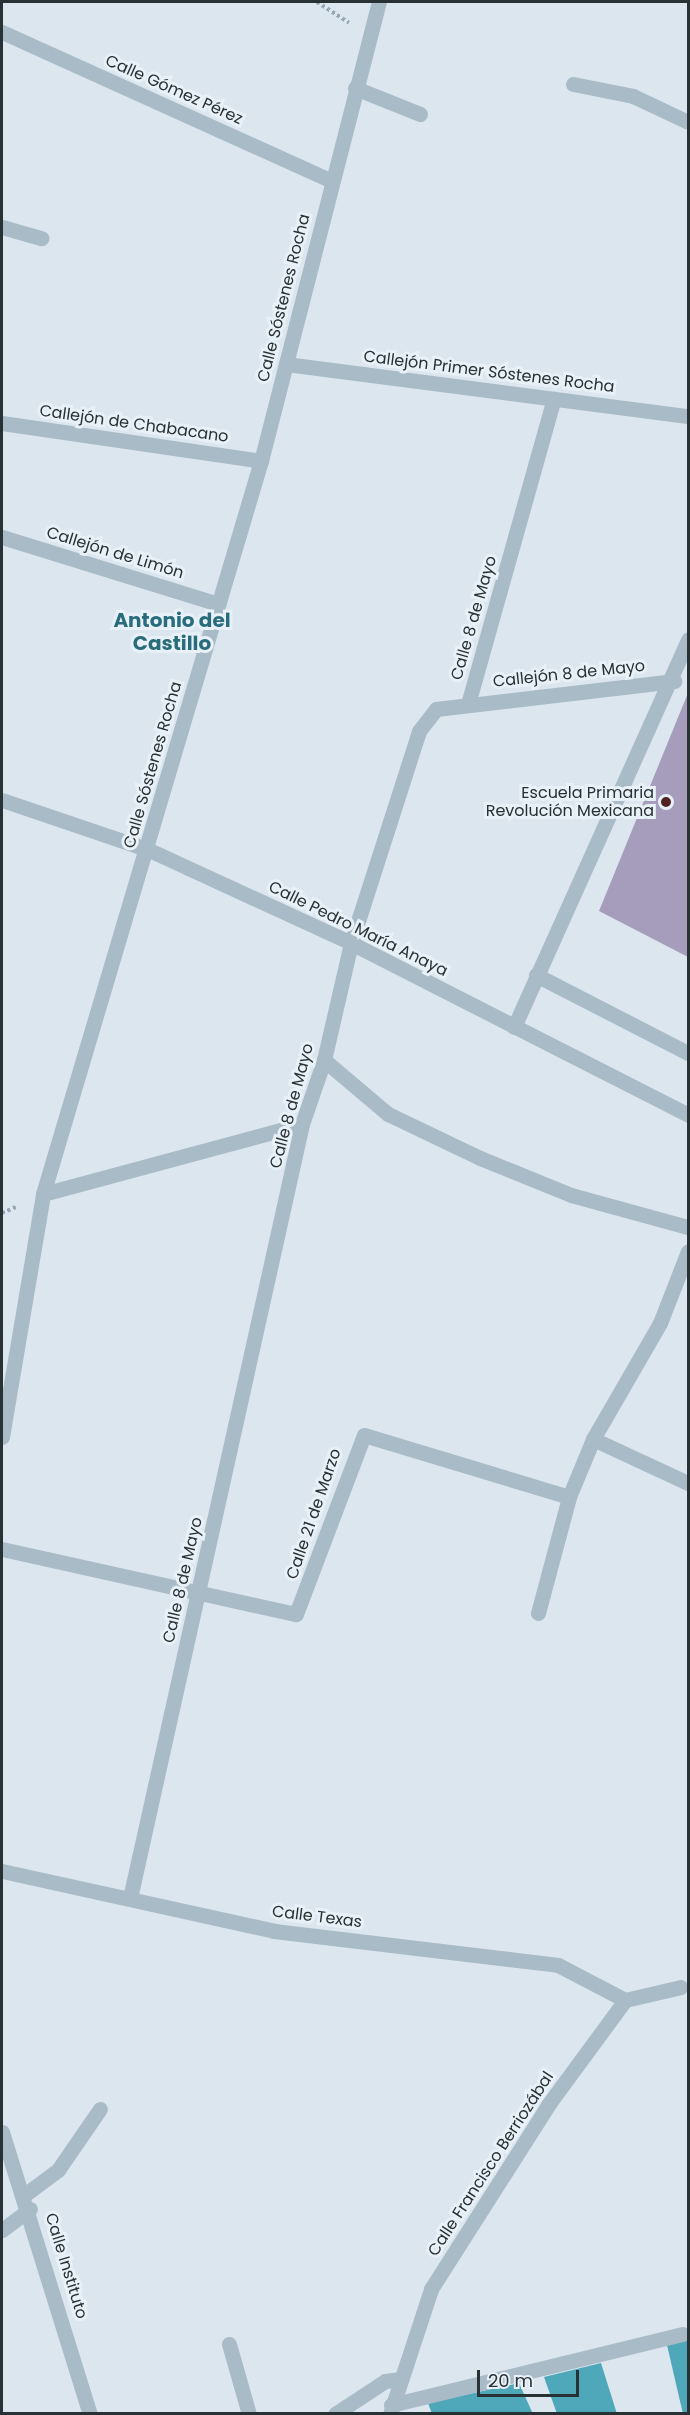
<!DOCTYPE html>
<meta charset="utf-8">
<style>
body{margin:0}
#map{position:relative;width:690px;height:2415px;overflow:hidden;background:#dce6ef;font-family:Poppins,sans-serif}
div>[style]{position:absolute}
.green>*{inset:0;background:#a69dbd}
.building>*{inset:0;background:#4fa7ba}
.path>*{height:4px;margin-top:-2px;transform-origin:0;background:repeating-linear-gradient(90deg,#94a7b2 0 3px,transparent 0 6px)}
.minor>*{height:15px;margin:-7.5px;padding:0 7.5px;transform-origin:7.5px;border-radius:7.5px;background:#a9bbc6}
.dots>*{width:16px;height:16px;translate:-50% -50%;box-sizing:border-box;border:3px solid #e8f0f8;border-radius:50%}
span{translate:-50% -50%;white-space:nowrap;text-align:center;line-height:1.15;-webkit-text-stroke:6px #e8f0f8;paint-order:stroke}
.street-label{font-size:16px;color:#283134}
.poi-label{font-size:16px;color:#283134}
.right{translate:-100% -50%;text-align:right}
.quarter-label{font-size:20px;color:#296d7c;font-weight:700}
.frame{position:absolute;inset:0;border:3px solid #283134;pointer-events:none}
.scale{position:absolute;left:477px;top:2370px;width:102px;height:27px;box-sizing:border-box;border:3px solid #283134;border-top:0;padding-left:8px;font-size:18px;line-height:21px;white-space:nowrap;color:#283134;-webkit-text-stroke:4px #e8f0f8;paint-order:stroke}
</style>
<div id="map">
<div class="green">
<i style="clip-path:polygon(688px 693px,688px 957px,599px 911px)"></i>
</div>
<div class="building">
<i style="clip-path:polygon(688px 2339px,688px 2414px,683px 2414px,667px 2345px)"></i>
<i style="clip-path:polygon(601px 2363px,617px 2414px,557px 2414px,544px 2377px)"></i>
<i style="clip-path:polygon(519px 2383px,533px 2414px,432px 2414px,428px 2403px)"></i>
</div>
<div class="path">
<i style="left:317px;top:2px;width:38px;rotate:33deg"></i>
<i style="left:2px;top:1213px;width:15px;rotate:-23deg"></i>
</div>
<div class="minor">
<i style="left:2px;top:32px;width:362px;rotate:24.3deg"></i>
<i style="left:573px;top:84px;width:61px;rotate:11.3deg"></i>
<i style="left:633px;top:96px;width:61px;rotate:25.3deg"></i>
<i style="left:355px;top:88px;width:70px;rotate:21.8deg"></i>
<i style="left:2px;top:227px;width:41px;rotate:15.8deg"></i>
<i style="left:286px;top:364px;width:405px;rotate:7.4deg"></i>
<i style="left:2px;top:423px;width:262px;rotate:8.3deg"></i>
<i style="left:2px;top:537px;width:226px;rotate:17.2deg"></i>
<i style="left:468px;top:704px;width:317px;rotate:-74.3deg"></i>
<i style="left:2px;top:800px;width:153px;rotate:18.7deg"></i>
<i style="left:147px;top:849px;width:225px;rotate:24.7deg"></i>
<i style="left:351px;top:943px;width:378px;rotate:27deg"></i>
<i style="left:536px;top:975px;width:171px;rotate:27.2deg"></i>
<i style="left:514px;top:1027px;width:425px;rotate:-65.8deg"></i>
<i style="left:324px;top:1060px;width:84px;rotate:40.2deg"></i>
<i style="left:388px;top:1114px;width:102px;rotate:25.6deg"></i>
<i style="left:480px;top:1158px;width:98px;rotate:22.1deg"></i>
<i style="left:571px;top:1195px;width:121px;rotate:15.3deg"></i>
<i style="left:43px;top:1194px;width:268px;rotate:-15.1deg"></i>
<i style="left:2px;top:1437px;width:246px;rotate:-80.4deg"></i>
<i style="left:43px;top:1194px;width:765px;rotate:-73.44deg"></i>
<i style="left:261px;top:461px;width:474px;rotate:-75.6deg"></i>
<i style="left:593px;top:1439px;width:105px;rotate:24.9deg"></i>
<i style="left:2px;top:1549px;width:301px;rotate:12.5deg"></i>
<i style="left:296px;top:1614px;width:191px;rotate:-69.2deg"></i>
<i style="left:364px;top:1435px;width:214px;rotate:16.8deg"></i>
<i style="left:538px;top:1613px;width:120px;rotate:-75deg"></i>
<i style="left:569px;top:1497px;width:63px;rotate:-67.5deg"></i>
<i style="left:593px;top:1439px;width:134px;rotate:-60deg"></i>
<i style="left:660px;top:1323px;width:77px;rotate:-68.7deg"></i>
<i style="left:2px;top:1871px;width:279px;rotate:12.4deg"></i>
<i style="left:274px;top:1931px;width:286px;rotate:6.8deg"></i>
<i style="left:558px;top:1965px;width:76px;rotate:27.6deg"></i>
<i style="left:130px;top:1898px;width:793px;rotate:-77.47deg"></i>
<i style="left:302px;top:1124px;width:68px;rotate:-71deg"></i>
<i style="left:324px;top:1060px;width:120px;rotate:-77deg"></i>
<i style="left:351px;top:943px;width:223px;rotate:-72.2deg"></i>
<i style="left:419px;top:731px;width:28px;rotate:-52deg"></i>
<i style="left:436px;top:709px;width:240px;rotate:-6.7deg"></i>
<i style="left:2px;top:2132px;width:295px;rotate:72.7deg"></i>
<i style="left:23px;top:2196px;width:44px;rotate:-36.6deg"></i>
<i style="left:58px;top:2170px;width:74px;rotate:-55.5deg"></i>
<i style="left:2px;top:2230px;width:35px;rotate:-37deg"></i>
<i style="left:229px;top:2344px;width:73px;rotate:74.1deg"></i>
<i style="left:391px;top:2405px;width:300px;rotate:-13.7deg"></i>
<i style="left:335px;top:2414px;width:60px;rotate:-33.4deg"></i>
<i style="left:385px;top:2381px;width:16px;rotate:-7deg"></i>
<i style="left:390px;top:2414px;width:132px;rotate:-71.8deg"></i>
<i style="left:431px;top:2289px;width:218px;rotate:-57.5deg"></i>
<i style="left:548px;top:2105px;width:130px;rotate:-53.7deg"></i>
<i style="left:625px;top:2000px;width:57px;rotate:-13.1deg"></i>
</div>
<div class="dots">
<i style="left:666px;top:802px;background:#522222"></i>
</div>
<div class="street-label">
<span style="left:174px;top:90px;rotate:24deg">Calle Gómez Pérez</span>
<span style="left:284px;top:298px;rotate:-76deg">Calle Sóstenes Rocha</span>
<span style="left:489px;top:372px;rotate:7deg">Callejón Primer Sóstenes Rocha</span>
<span style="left:134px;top:424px;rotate:8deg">Callejón de Chabacano</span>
<span style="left:115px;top:553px;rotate:17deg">Callejón de Limón</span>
<span style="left:474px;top:618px;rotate:-74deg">Calle 8 de Mayo</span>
<span style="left:569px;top:674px;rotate:-6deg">Callejón 8 de Mayo</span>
<span style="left:153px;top:765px;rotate:-74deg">Calle Sóstenes Rocha</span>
<span style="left:358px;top:929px;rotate:26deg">Calle Pedro María Anaya</span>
<span style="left:292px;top:1106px;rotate:-75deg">Calle 8 de Mayo</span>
<span style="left:314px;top:1514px;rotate:-71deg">Calle 21 de Marzo</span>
<span style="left:183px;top:1580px;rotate:-77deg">Calle 8 de Mayo</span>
<span style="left:317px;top:1917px;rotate:7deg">Calle Texas</span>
<span style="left:491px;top:2164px;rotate:-57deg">Calle Francisco Berriozábal</span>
<span style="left:66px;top:2266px;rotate:73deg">Calle Instituto</span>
</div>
<div class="poi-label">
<span class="right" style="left:654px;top:802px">Escuela Primaria<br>Revolución Mexicana</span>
</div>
<div class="quarter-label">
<span style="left:172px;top:632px">Antonio del<br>Castillo</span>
</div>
<div class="frame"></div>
<div class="scale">20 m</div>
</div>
